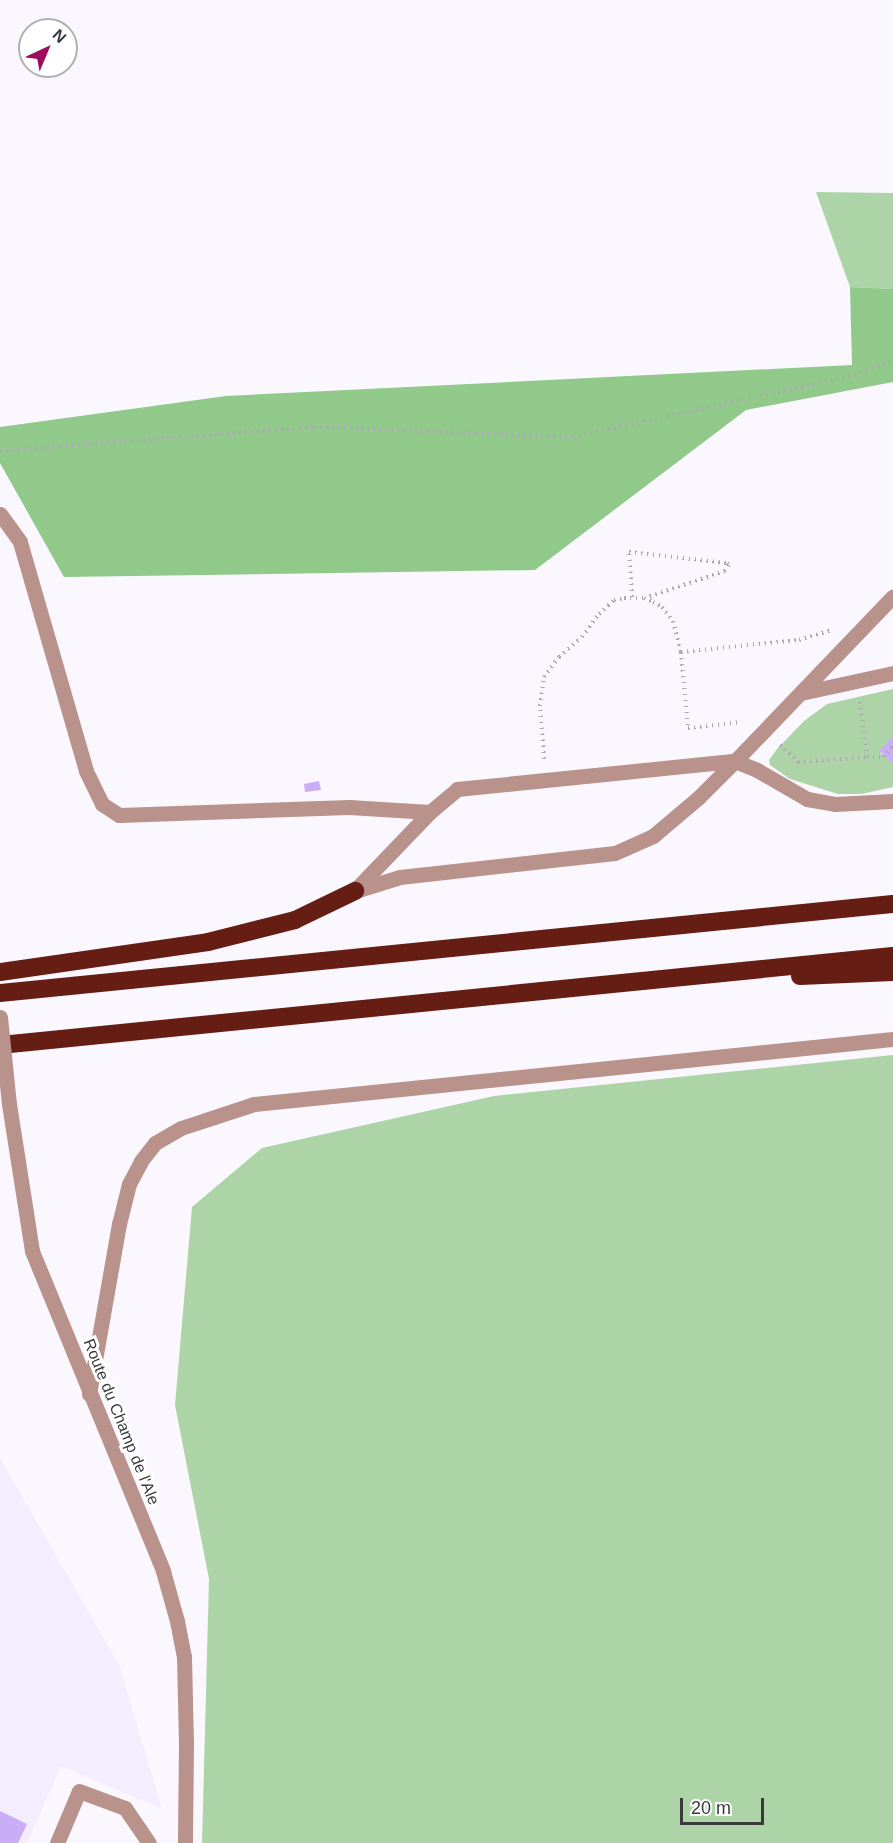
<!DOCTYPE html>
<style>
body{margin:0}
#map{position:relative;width:893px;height:1843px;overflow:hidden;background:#faf7ff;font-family:Arial,sans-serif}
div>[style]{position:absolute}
.built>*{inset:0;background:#f3edfe}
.green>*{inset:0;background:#acd4a7}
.forest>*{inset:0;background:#90c989}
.building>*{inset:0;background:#c9adf7}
.path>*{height:4px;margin-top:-2px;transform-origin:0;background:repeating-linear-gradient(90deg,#aba8af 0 1.5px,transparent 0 6px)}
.minor>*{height:15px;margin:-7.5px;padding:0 7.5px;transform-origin:7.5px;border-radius:7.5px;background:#b9938b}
.highway>*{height:18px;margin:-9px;padding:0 9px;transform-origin:9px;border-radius:9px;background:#661d13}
.minor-bridge>*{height:15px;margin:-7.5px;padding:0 7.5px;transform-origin:7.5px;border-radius:7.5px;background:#b9938b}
span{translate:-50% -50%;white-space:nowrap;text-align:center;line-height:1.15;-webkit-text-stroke:6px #fff;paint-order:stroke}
.street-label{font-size:16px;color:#3a393d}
.north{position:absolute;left:18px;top:18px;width:60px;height:60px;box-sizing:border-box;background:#fff;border:2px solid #b0b0b1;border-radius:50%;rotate:44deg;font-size:16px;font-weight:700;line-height:24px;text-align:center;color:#3a393d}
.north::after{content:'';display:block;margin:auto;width:21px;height:27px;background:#9c0d5b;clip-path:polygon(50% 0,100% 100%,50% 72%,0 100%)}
.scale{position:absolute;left:680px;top:1798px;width:84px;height:27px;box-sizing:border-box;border:3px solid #3a393d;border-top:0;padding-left:8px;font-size:18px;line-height:21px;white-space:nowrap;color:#3a393d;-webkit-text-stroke:4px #fff;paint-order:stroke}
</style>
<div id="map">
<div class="built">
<i style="clip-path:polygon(0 1458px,119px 1665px,162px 1809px,61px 1766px,27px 1843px,0 1843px)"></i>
</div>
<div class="green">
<i style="clip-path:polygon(816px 192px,893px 193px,893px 289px,850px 287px)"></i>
<i style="clip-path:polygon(893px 689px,893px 738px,880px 753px,893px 762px,893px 787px,861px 794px,838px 794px,790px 779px,770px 765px,769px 760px,777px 749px,804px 721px,827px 704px)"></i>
<i style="clip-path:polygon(893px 1055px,893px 1843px,202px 1843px,209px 1579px,175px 1405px,192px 1207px,262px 1148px,494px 1096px)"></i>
</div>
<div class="forest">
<i style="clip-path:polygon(850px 287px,893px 289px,893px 382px,746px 410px,535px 570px,64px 577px,0 463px,0 427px,226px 396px,852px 365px)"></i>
</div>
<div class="building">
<i style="clip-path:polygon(893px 736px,893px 764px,879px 751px)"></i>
<i style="clip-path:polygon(319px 781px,321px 790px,305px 792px,304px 784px)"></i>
<i style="clip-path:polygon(0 1811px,27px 1824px,18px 1843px,0 1843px)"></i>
</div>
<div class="path">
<i style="left:0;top:451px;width:315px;rotate:-4.4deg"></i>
<i style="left:314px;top:427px;width:259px;rotate:2.2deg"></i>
<i style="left:573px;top:437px;width:289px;rotate:-12.4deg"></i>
<i style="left:855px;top:375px;width:41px;rotate:-21.5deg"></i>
<i style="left:632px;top:597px;width:45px;rotate:-93.8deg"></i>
<i style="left:629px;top:552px;width:99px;rotate:6.4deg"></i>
<i style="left:727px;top:563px;width:3px;rotate:45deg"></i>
<i style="left:729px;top:565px;width:7px;rotate:124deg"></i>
<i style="left:725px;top:571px;width:84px;rotate:161.4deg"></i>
<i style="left:681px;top:652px;width:119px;rotate:-5.8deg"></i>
<i style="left:799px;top:640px;width:34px;rotate:-17deg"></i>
<i style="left:860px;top:702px;width:55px;rotate:82.7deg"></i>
<i style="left:867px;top:757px;width:16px"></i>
<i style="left:883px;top:757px;width:15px;rotate:-48deg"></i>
<i style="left:780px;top:745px;width:25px;rotate:43deg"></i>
<i style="left:798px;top:762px;width:69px;rotate:-4.1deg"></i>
<i style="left:544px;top:759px;width:53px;rotate:-94.3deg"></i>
<i style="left:540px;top:706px;width:29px;rotate:-82deg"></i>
<i style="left:544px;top:677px;width:25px;rotate:-53deg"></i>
<i style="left:559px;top:657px;width:30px;rotate:-41deg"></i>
<i style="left:582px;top:637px;width:29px;rotate:-54deg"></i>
<i style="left:599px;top:614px;width:21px;rotate:-43deg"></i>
<i style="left:614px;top:600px;width:10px;rotate:-11deg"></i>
<i style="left:624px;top:598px;width:20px"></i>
<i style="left:644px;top:598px;width:10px;rotate:24deg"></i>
<i style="left:653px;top:602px;width:10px;rotate:29deg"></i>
<i style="left:662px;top:607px;width:18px;rotate:52deg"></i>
<i style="left:673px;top:621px;width:32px;rotate:76deg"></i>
<i style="left:681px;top:652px;width:76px;rotate:84.7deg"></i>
<i style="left:688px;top:728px;width:54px;rotate:-6.3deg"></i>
</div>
<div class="minor">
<i style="left:0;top:514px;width:34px;rotate:54deg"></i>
<i style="left:20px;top:542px;width:238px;rotate:73.9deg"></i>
<i style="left:86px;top:771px;width:37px;rotate:64deg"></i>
<i style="left:102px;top:804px;width:20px;rotate:33deg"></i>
<i style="left:119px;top:815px;width:230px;rotate:-2deg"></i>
<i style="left:349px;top:807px;width:81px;rotate:3.5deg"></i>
<i style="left:801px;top:693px;width:94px;rotate:-12.3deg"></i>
<i style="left:357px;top:888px;width:105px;rotate:-46.2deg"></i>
<i style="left:430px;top:812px;width:35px;rotate:-40deg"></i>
<i style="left:457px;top:789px;width:279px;rotate:-5.8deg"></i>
<i style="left:735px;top:761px;width:24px;rotate:22deg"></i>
<i style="left:757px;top:770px;width:58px;rotate:30.1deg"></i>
<i style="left:807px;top:799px;width:28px;rotate:10deg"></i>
<i style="left:835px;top:804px;width:58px;rotate:-3deg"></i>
<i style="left:355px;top:891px;width:47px;rotate:-17.3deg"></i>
<i style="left:400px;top:877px;width:216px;rotate:-6.4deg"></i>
<i style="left:615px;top:853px;width:42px;rotate:-24.1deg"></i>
<i style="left:653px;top:836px;width:60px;rotate:-40.3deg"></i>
<i style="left:699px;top:797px;width:51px;rotate:-45deg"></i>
<i style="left:735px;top:761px;width:228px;rotate:-46.2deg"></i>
<i style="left:9px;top:1104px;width:149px;rotate:81.1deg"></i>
<i style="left:32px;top:1251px;width:346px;rotate:67.7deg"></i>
<i style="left:163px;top:1571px;width:52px;rotate:74.4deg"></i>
<i style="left:177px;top:1621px;width:36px;rotate:79deg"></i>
<i style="left:184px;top:1656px;width:86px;rotate:88.7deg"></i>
<i style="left:186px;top:1742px;width:101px;rotate:90.6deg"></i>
<i style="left:89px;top:1394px;width:173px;rotate:-80deg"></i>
<i style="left:119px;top:1224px;width:41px;rotate:-76deg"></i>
<i style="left:129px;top:1184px;width:26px;rotate:-62deg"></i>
<i style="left:141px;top:1161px;width:23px;rotate:-52deg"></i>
<i style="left:155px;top:1143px;width:30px;rotate:-30deg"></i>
<i style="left:181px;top:1128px;width:77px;rotate:-18.2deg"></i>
<i style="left:254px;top:1104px;width:642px;rotate:-5.81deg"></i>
<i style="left:57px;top:1843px;width:56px;rotate:-67.1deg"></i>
<i style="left:79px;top:1791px;width:49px;rotate:20.3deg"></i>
<i style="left:125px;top:1808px;width:42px;rotate:55.6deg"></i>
</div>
<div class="highway">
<i style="left:0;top:972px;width:210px;rotate:-8.2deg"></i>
<i style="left:208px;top:942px;width:90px;rotate:-14.2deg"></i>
<i style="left:295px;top:920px;width:67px;rotate:-25.8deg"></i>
<i style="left:800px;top:976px;width:93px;rotate:-2.5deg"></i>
<i style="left:0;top:993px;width:897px;rotate:-5.69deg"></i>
<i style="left:0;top:1045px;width:897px;rotate:-5.69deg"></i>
</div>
<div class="minor-bridge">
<i style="left:0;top:1017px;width:87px;rotate:84.1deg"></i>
</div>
<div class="street-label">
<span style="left:121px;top:1422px;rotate:68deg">Route du Champ de l'Ale</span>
</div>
<div class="north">N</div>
<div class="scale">20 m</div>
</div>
